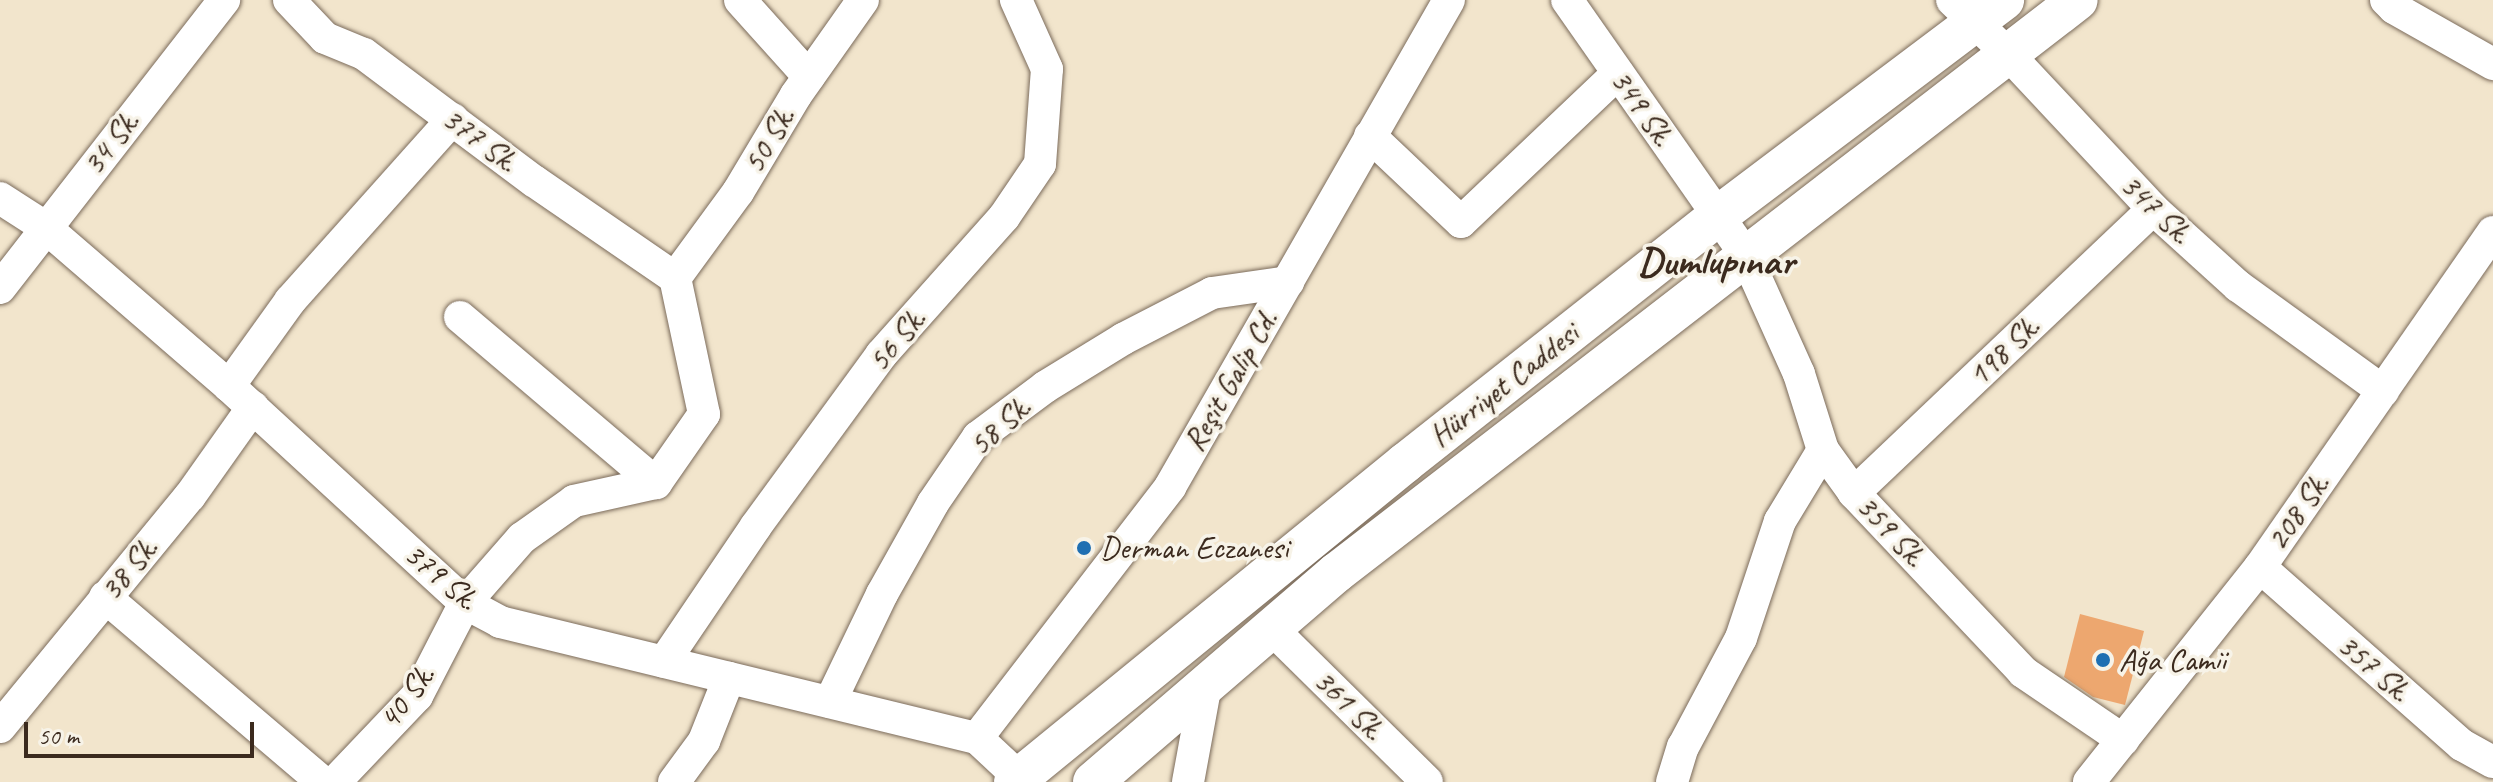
<!DOCTYPE html>
<meta charset="utf-8">
<style>
body{margin:0}
#map{position:relative;width:2493px;height:782px;overflow:hidden;background:#f2e5cc;font-family:Caveat,sans-serif}
div>[style]{position:absolute}
.building>*{inset:0;background:#eda76f}
.roads{filter:drop-shadow(0 0 2px #7b6b5b) drop-shadow(0 0 2px #7b6b5b)}
.minor>*{height:32px;margin:-16px;padding:0 16px;transform-origin:16px;border-radius:16px;background:#fff}
.major>*{height:40px;margin:-20px;padding:0 20px;transform-origin:20px;border-radius:20px;background:#fff}
.dots>*{width:22px;height:22px;translate:-50% -50%;box-sizing:border-box;border:4px solid #f7f3e8;border-radius:50%}
span{translate:-50% -50%;white-space:nowrap;text-align:center;line-height:1.15;-webkit-text-stroke:7px #f7f3e8;paint-order:stroke}
.street-label{font-size:32px;color:#3b2a1e}
.poi-label{font-size:32px;color:#3b2a1e}
.left{translate:0 -50%;text-align:left}
.district-label{font-size:40px;color:#3b2a1e;font-weight:700}
.scale{position:absolute;left:24px;top:722px;width:230px;height:36px;box-sizing:border-box;border:4px solid #3b2a1e;border-top:0;padding-left:10px;font-size:24px;line-height:28px;white-space:nowrap;color:#3b2a1e;-webkit-text-stroke:6px #f7f3e8;paint-order:stroke}
</style>
<div id="map">
<div class="building">
<i style="clip-path:polygon(2080px 614px,2144px 631px,2125px 705px,2093px 697px,2064px 677px)"></i>
</div>
<div class="roads">
<div class="minor">
<i style="left:289px;top:0;width:52px;rotate:46.5deg"></i>
<i style="left:325px;top:38px;width:42px;rotate:22.3deg"></i>
<i style="left:364px;top:54px;width:212px;rotate:36.8deg"></i>
<i style="left:534px;top:181px;width:171px;rotate:34.5deg"></i>
<i style="left:740px;top:0;width:103px;rotate:48.1deg"></i>
<i style="left:1567px;top:0;width:312px;rotate:55deg"></i>
<i style="left:1746px;top:256px;width:129px;rotate:65.8deg"></i>
<i style="left:1799px;top:374px;width:80px;rotate:72.5deg"></i>
<i style="left:1823px;top:450px;width:53px;rotate:54.2deg"></i>
<i style="left:1854px;top:493px;width:246px;rotate:46.6deg"></i>
<i style="left:2023px;top:672px;width:121px;rotate:34.2deg"></i>
<i style="left:1952px;top:0;width:79px;rotate:44deg"></i>
<i style="left:2009px;top:55px;width:211px;rotate:46.9deg"></i>
<i style="left:2153px;top:209px;width:115px;rotate:42.2deg"></i>
<i style="left:2238px;top:286px;width:179px;rotate:35.9deg"></i>
<i style="left:2386px;top:0;width:11px;rotate:45deg"></i>
<i style="left:2394px;top:8px;width:114px;rotate:29.5deg"></i>
<i style="left:1370px;top:136px;width:125px;rotate:43.4deg"></i>
<i style="left:1461px;top:222px;width:216px;rotate:-43.5deg"></i>
<i style="left:0;top:198px;width:54px;rotate:32.8deg"></i>
<i style="left:45px;top:227px;width:243px;rotate:40.8deg"></i>
<i style="left:229px;top:386px;width:321px;rotate:42.6deg"></i>
<i style="left:465px;top:603px;width:40px;rotate:28deg"></i>
<i style="left:500px;top:622px;width:491px;rotate:13.7deg"></i>
<i style="left:977px;top:738px;width:64px;rotate:43.1deg"></i>
<i style="left:675px;top:278px;width:107px;rotate:-53.8deg"></i>
<i style="left:738px;top:192px;width:113px;rotate:-59.1deg"></i>
<i style="left:796px;top:95px;width:116px;rotate:-54.8deg"></i>
<i style="left:0;top:288px;width:365px;rotate:-52.1deg"></i>
<i style="left:460px;top:317px;width:257px;rotate:40.3deg"></i>
<i style="left:229px;top:386px;width:105px;rotate:-54.3deg"></i>
<i style="left:290px;top:301px;width:244px;rotate:-48.2deg"></i>
<i style="left:1854px;top:493px;width:412px;rotate:-43.5deg"></i>
<i style="left:2260px;top:567px;width:269px;rotate:41.4deg"></i>
<i style="left:2462px;top:745px;width:35px;rotate:29deg"></i>
<i style="left:105px;top:597px;width:285px;rotate:40.4deg"></i>
<i style="left:1271px;top:628px;width:219px;rotate:44.6deg"></i>
<i style="left:664px;top:662px;width:164px;rotate:-55.9deg"></i>
<i style="left:756px;top:526px;width:212px;rotate:-53.8deg"></i>
<i style="left:881px;top:355px;width:185px;rotate:-48.3deg"></i>
<i style="left:1004px;top:217px;width:64px;rotate:-55.8deg"></i>
<i style="left:1040px;top:164px;width:95px;rotate:-85.8deg"></i>
<i style="left:1047px;top:69px;width:76px;rotate:-114.2deg"></i>
<i style="left:830px;top:702px;width:120px;rotate:-64.3deg"></i>
<i style="left:882px;top:594px;width:104px;rotate:-60.7deg"></i>
<i style="left:933px;top:503px;width:80px;rotate:-55.7deg"></i>
<i style="left:978px;top:437px;width:84px;rotate:-36.7deg"></i>
<i style="left:1045px;top:387px;width:92px;rotate:-31.6deg"></i>
<i style="left:1123px;top:339px;width:100px;rotate:-27.3deg"></i>
<i style="left:1212px;top:293px;width:77px;rotate:-8.2deg"></i>
<i style="left:0;top:727px;width:299px;rotate:-50.6deg"></i>
<i style="left:190px;top:496px;width:109px;rotate:-54.7deg"></i>
<i style="left:977px;top:738px;width:317px;rotate:-52.4deg"></i>
<i style="left:1170px;top:487px;width:561px;rotate:-60.19deg"></i>
<i style="left:335px;top:782px;width:119px;rotate:-46.4deg"></i>
<i style="left:417px;top:696px;width:105px;rotate:-62.7deg"></i>
<i style="left:465px;top:603px;width:86px;rotate:-48.8deg"></i>
<i style="left:522px;top:538px;width:64px;rotate:-35.4deg"></i>
<i style="left:574px;top:501px;width:84px;rotate:-12.4deg"></i>
<i style="left:656px;top:483px;width:84px;rotate:-55.2deg"></i>
<i style="left:704px;top:414px;width:139px;rotate:-102deg"></i>
<i style="left:674px;top:782px;width:51px;rotate:-53.8deg"></i>
<i style="left:704px;top:741px;width:68px;rotate:-68.4deg"></i>
<i style="left:1188px;top:782px;width:100px;rotate:-79.6deg"></i>
<i style="left:1672px;top:782px;width:37px;rotate:-73deg"></i>
<i style="left:1683px;top:747px;width:123px;rotate:-62deg"></i>
<i style="left:1741px;top:638px;width:123px;rotate:-71.6deg"></i>
<i style="left:1780px;top:521px;width:83px;rotate:-58.8deg"></i>
<i style="left:2089px;top:782px;width:275px;rotate:-51.5deg"></i>
<i style="left:2260px;top:567px;width:408px;rotate:-55.2deg"></i>
</div>
<div class="major">
<i style="left:1014px;top:782px;width:505px;rotate:-39.21deg"></i>
<i style="left:1405px;top:463px;width:400px;rotate:-38.3deg"></i>
<i style="left:1719px;top:215px;width:357px;rotate:-37deg"></i>
<i style="left:1093px;top:782px;width:321px;rotate:-40.7deg"></i>
<i style="left:1336px;top:573px;width:937px;rotate:-37.68deg"></i>
</div>
</div>
<div class="dots">
<i style="left:1084px;top:548px;background:#1f6fb2"></i>
<i style="left:2103px;top:660px;background:#1f6fb2"></i>
</div>
<div class="street-label">
<span style="left:1642px;top:108px;rotate:55deg">349 Sk.</span>
<span style="left:480px;top:140px;rotate:37deg">377 Sk.</span>
<span style="left:769px;top:140px;rotate:-59deg">50 Sk.</span>
<span style="left:111px;top:143px;rotate:-52deg">34 Sk.</span>
<span style="left:2156px;top:209px;rotate:44deg">347 Sk.</span>
<span style="left:897px;top:340px;rotate:-50deg">56 Sk.</span>
<span style="left:2004px;top:351px;rotate:-44deg">198 Sk.</span>
<span style="left:1231px;top:381px;rotate:-60deg">Reşit Galip Cd.</span>
<span style="left:1504px;top:385px;rotate:-38deg">Hürriyet Caddesi</span>
<span style="left:1000px;top:426px;rotate:-42deg">58 Sk.</span>
<span style="left:2298px;top:512px;rotate:-55deg">208 Sk.</span>
<span style="left:1891px;top:531px;rotate:47deg">359 Sk.</span>
<span style="left:129px;top:569px;rotate:-50deg">38 Sk.</span>
<span style="left:441px;top:577px;rotate:40deg">379 Sk.</span>
<span style="left:2374px;top:668px;rotate:41deg">357 Sk.</span>
<span style="left:407px;top:697px;rotate:-53deg">40 Sk.</span>
<span style="left:1349px;top:705px;rotate:45deg">361 Sk.</span>
</div>
<div class="poi-label">
<span class="left" style="left:1100px;top:548px">Derman Eczanesi</span>
<span class="left" style="left:2119px;top:660px">Ağa Camii</span>
</div>
<div class="district-label">
<span style="left:1716px;top:261px">Dumlupınar</span>
</div>
<div class="scale">50 m</div>
</div>
